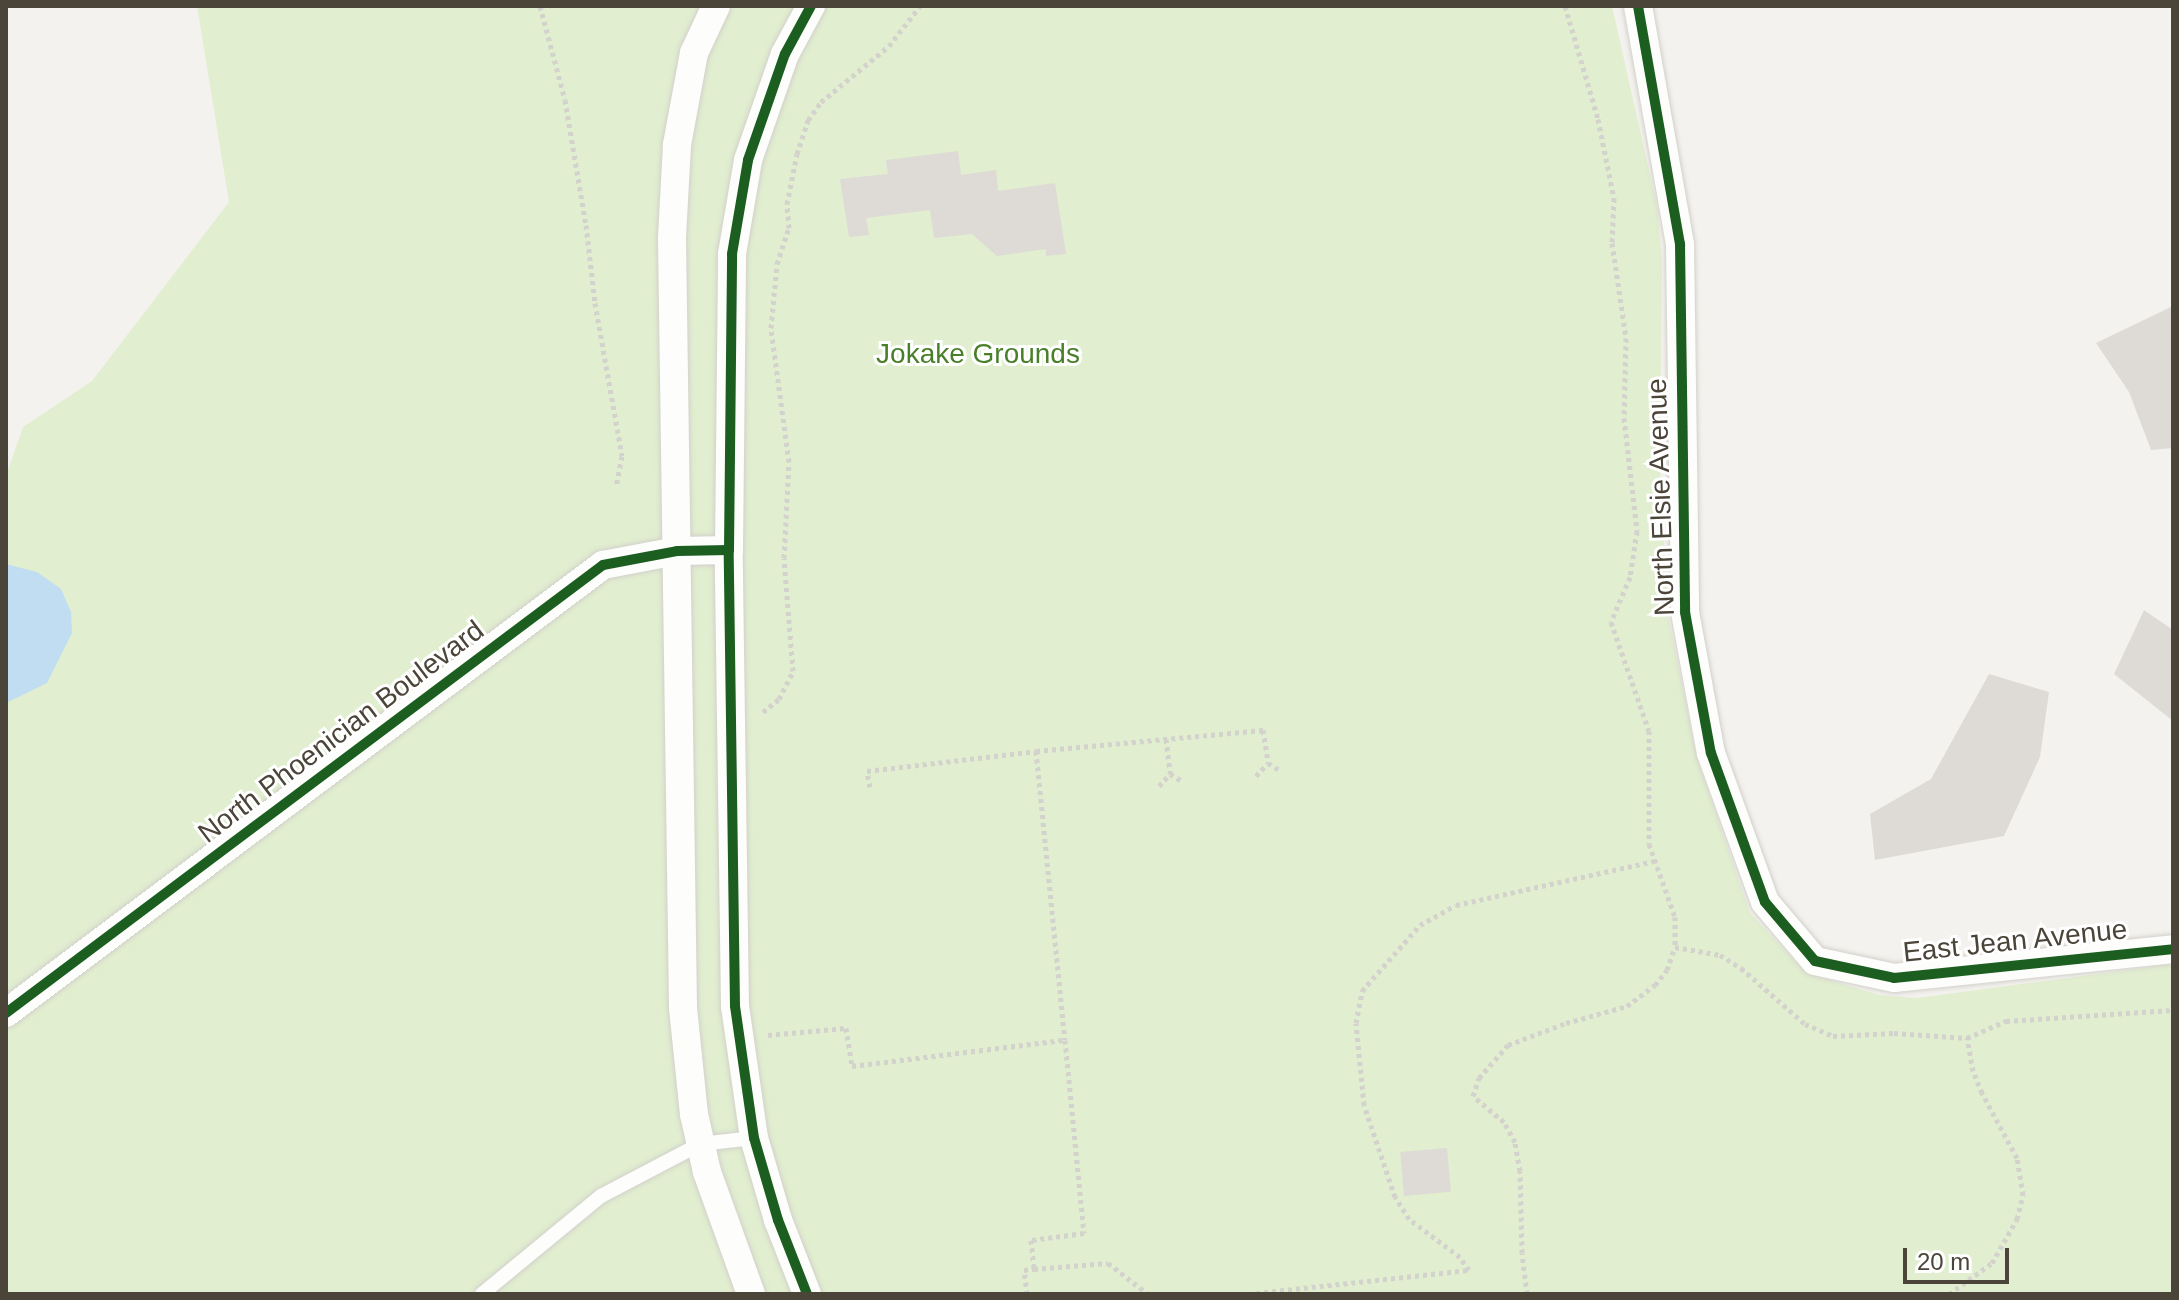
<!DOCTYPE html>
<style>
body{margin:0}
#map{position:relative;width:2179px;height:1300px;overflow:hidden;background:#f4f2ee;font-family:Helvetica,sans-serif}
div>[style]{position:absolute}
.green>*{inset:0;background:#e1eecf}
.water>*{inset:0;background:#c0ddf1}
.building>*{inset:0;background:#dedbd6;transform-origin:0 0}
.path>*{height:5px;margin-top:-2.5px;transform-origin:0;background:repeating-linear-gradient(90deg,#d3d2cc 0 4px,transparent 0 8px)}
.roads{filter:drop-shadow(0 0 2px #d2d0cb) drop-shadow(0 0 2px #d2d0cb)}
.service>*{height:14px;margin:-7px;padding:0 7px;transform-origin:7px;border-radius:7px;background:#fdfdfc}
.minor>*{height:28px;margin:-14px;padding:0 14px;transform-origin:14px;border-radius:14px;background:#fdfdfc}
.cycleway>*{height:10px;margin:-5px;padding:0 5px;transform-origin:5px;border-radius:5px;background:#1b5e20}
span{translate:-50% -50%;white-space:nowrap;text-align:center;line-height:1.15;-webkit-text-stroke:6px #fff;paint-order:stroke}
.park-label{font-size:28px;color:#4a7f2a}
.street-label{font-size:28px;color:#4b4439}
.frame{position:absolute;inset:0;border:8px solid #4b4439;pointer-events:none}
.scale{position:absolute;left:1903px;top:1248px;width:106px;height:36px;box-sizing:border-box;border:4px solid #4b4439;border-top:0;padding-left:10px;font-size:24px;line-height:28px;white-space:nowrap;color:#4b4439;-webkit-text-stroke:6px #fff;paint-order:stroke}
</style>
<div id="map">
<div class="green">
<i style="clip-path:polygon(197px 6px,1612px 6px,1657px 206px,1662px 260px,1660px 463px,1668px 615px,1697px 758px,1750px 913px,1806px 973px,1879px 995px,1916px 998px,2173px 964px,2173px 1294px,6px 1294px,6px 476px,23px 427px,92px 381px,229px 202px)"></i>
</div>
<div class="water">
<i style="clip-path:polygon(6px 564px,37px 572px,61px 589px,71px 612px,72px 633px,47px 683px,6px 703px)"></i>
</div>
<div class="building">
<i style="clip-path:polygon(958px 151px,961px 175px,996px 170px,998px 191px,1055px 183px,1066px 254px,1046px 256px,1046px 249px,997px 256px,972px 234px,934px 238px,930px 210px,866px 218px,869px 235px,849px 237px,840px 179px,888px 174px,886px 160px)"></i>
<i style="clip-path:polygon(2173px 306px,2173px 448px,2151px 450px,2129px 392px,2096px 343px)"></i>
<i style="clip-path:polygon(2144px 610px,2173px 630px,2173px 721px,2114px 674px)"></i>
<i style="clip-path:polygon(1989px 674px,2049px 692px,2040px 757px,2004px 836px,1875px 860px,1870px 814px,1931px 779px)"></i>
<i style="left:1447px;top:1148px;width:44px;height:47px;rotate:85deg"></i>
</div>
<div class="path">
<i style="left:540px;top:6px;width:97px;rotate:75.1deg"></i>
<i style="left:565px;top:100px;width:127px;rotate:80.5deg"></i>
<i style="left:586px;top:225px;width:79px;rotate:83.4deg"></i>
<i style="left:595px;top:303px;width:155px;rotate:80deg"></i>
<i style="left:622px;top:456px;width:31px;rotate:101deg"></i>
<i style="left:1565px;top:6px;width:118px;rotate:73.7deg"></i>
<i style="left:1598px;top:119px;width:81px;rotate:78.6deg"></i>
<i style="left:1614px;top:198px;width:45px;rotate:92.5deg"></i>
<i style="left:1612px;top:243px;width:96px;rotate:81.6deg"></i>
<i style="left:1626px;top:338px;width:80px;rotate:91.4deg"></i>
<i style="left:1624px;top:418px;width:114px;rotate:83.4deg"></i>
<i style="left:1637px;top:531px;width:47px;rotate:98.7deg"></i>
<i style="left:1630px;top:577px;width:49px;rotate:112.9deg"></i>
<i style="left:1611px;top:622px;width:115px;rotate:70.8deg"></i>
<i style="left:1649px;top:731px;width:113px;rotate:90deg"></i>
<i style="left:1649px;top:844px;width:77px;rotate:70.4deg"></i>
<i style="left:1675px;top:917px;width:30px;rotate:90deg"></i>
<i style="left:763px;top:712px;width:21px;rotate:-39deg"></i>
<i style="left:779px;top:699px;width:31px;rotate:-63deg"></i>
<i style="left:793px;top:671px;width:113px;rotate:-94.6deg"></i>
<i style="left:784px;top:558px;width:96px;rotate:-87deg"></i>
<i style="left:789px;top:462px;width:135px;rotate:-97.7deg"></i>
<i style="left:771px;top:328px;width:64px;rotate:-84.6deg"></i>
<i style="left:777px;top:264px;width:38px;rotate:-72deg"></i>
<i style="left:789px;top:228px;width:24px;rotate:-95deg"></i>
<i style="left:787px;top:204px;width:51px;rotate:-78.7deg"></i>
<i style="left:797px;top:154px;width:36px;rotate:-72deg"></i>
<i style="left:808px;top:120px;width:22px;rotate:-54deg"></i>
<i style="left:821px;top:102px;width:88px;rotate:-39.5deg"></i>
<i style="left:889px;top:46px;width:51px;rotate:-52.2deg"></i>
<i style="left:1166px;top:739px;width:35px;rotate:83deg"></i>
<i style="left:1170px;top:774px;width:14px;rotate:30deg"></i>
<i style="left:1036px;top:751px;width:228px;rotate:-5.3deg"></i>
<i style="left:1263px;top:730px;width:33px;rotate:81deg"></i>
<i style="left:1268px;top:763px;width:15px;rotate:32deg"></i>
<i style="left:1256px;top:776px;width:18px;rotate:-47deg"></i>
<i style="left:1159px;top:786px;width:16px;rotate:-47deg"></i>
<i style="left:870px;top:787px;width:16px;rotate:-101deg"></i>
<i style="left:867px;top:771px;width:170px;rotate:-6.7deg"></i>
<i style="left:1036px;top:751px;width:290px;rotate:84.3deg"></i>
<i style="left:768px;top:1035px;width:78px;rotate:-5.1deg"></i>
<i style="left:846px;top:1028px;width:38px;rotate:81deg"></i>
<i style="left:852px;top:1066px;width:215px;rotate:-7deg"></i>
<i style="left:1065px;top:1040px;width:194px;rotate:84.4deg"></i>
<i style="left:1084px;top:1233px;width:53px;rotate:172.5deg"></i>
<i style="left:1031px;top:1240px;width:29px;rotate:84deg"></i>
<i style="left:1034px;top:1269px;width:74px;rotate:-4.6deg"></i>
<i style="left:1108px;top:1263px;width:51px;rotate:37.8deg"></i>
<i style="left:1027px;top:1294px;width:24px;rotate:-97deg"></i>
<i style="left:1024px;top:1270px;width:10px;rotate:-6deg"></i>
<i style="left:1248px;top:1294px;width:222px;rotate:-6.2deg"></i>
<i style="left:1469px;top:1270px;width:16px;rotate:-125deg"></i>
<i style="left:1460px;top:1257px;width:64px;rotate:-143.3deg"></i>
<i style="left:1409px;top:1219px;width:26px;rotate:-122deg"></i>
<i style="left:1395px;top:1197px;width:97px;rotate:-108.6deg"></i>
<i style="left:1364px;top:1105px;width:82px;rotate:-95.6deg"></i>
<i style="left:1356px;top:1023px;width:33px;rotate:-79deg"></i>
<i style="left:1362px;top:991px;width:88px;rotate:-48.7deg"></i>
<i style="left:1420px;top:925px;width:41px;rotate:-29.1deg"></i>
<i style="left:1456px;top:905px;width:204px;rotate:-12.5deg"></i>
<i style="left:1527px;top:1294px;width:41px;rotate:-97deg"></i>
<i style="left:1522px;top:1253px;width:82px;rotate:-91.4deg"></i>
<i style="left:1520px;top:1171px;width:29px;rotate:-100deg"></i>
<i style="left:1515px;top:1142px;width:23px;rotate:-119deg"></i>
<i style="left:1504px;top:1122px;width:40px;rotate:-140deg"></i>
<i style="left:1473px;top:1096px;width:19px;rotate:-72deg"></i>
<i style="left:1479px;top:1078px;width:44px;rotate:-48.7deg"></i>
<i style="left:1508px;top:1045px;width:62px;rotate:-20.8deg"></i>
<i style="left:1566px;top:1023px;width:63px;rotate:-15.6deg"></i>
<i style="left:1627px;top:1006px;width:35px;rotate:-37deg"></i>
<i style="left:1655px;top:985px;width:19px;rotate:-51deg"></i>
<i style="left:1667px;top:970px;width:24px;rotate:-71deg"></i>
<i style="left:1675px;top:947px;width:46px;rotate:10.1deg"></i>
<i style="left:1720px;top:955px;width:25px;rotate:32deg"></i>
<i style="left:1741px;top:968px;width:85px;rotate:41.2deg"></i>
<i style="left:1805px;top:1024px;width:30px;rotate:23deg"></i>
<i style="left:1833px;top:1036px;width:61px;rotate:-2.8deg"></i>
<i style="left:1894px;top:1033px;width:73px;rotate:3.9deg"></i>
<i style="left:1967px;top:1038px;width:43px;rotate:-23.6deg"></i>
<i style="left:2006px;top:1021px;width:167px;rotate:-3.8deg"></i>
<i style="left:1949px;top:1294px;width:53px;rotate:-35.8deg"></i>
<i style="left:1992px;top:1263px;width:51px;rotate:-60.4deg"></i>
<i style="left:2017px;top:1219px;width:25px;rotate:-76deg"></i>
<i style="left:2023px;top:1195px;width:37px;rotate:-99deg"></i>
<i style="left:2017px;top:1158px;width:74px;rotate:-118.3deg"></i>
<i style="left:1982px;top:1093px;width:24px;rotate:-112deg"></i>
<i style="left:1973px;top:1071px;width:34px;rotate:-100deg"></i>
</div>
<div class="roads">
<div class="service">
<i style="left:482px;top:1294px;width:154px;rotate:-39.5deg"></i>
<i style="left:601px;top:1196px;width:112px;rotate:-27.7deg"></i>
<i style="left:700px;top:1144px;width:54px;rotate:-6.3deg"></i>
</div>
<div class="minor">
<i style="left:716px;top:6px;width:52px;rotate:115.1deg"></i>
<i style="left:694px;top:53px;width:94px;rotate:100.5deg"></i>
<i style="left:677px;top:145px;width:93px;rotate:93.1deg"></i>
<i style="left:672px;top:238px;width:770px;rotate:89.18deg"></i>
<i style="left:683px;top:1008px;width:107px;rotate:84.1deg"></i>
<i style="left:694px;top:1114px;width:59px;rotate:77.4deg"></i>
<i style="left:707px;top:1172px;width:130px;rotate:70.2deg"></i>
<i style="left:1638px;top:6px;width:242px;rotate:80deg"></i>
<i style="left:1680px;top:244px;width:368px;rotate:89.2deg"></i>
<i style="left:1685px;top:612px;width:143px;rotate:79.6deg"></i>
<i style="left:1711px;top:753px;width:158px;rotate:70.1deg"></i>
<i style="left:1765px;top:902px;width:77px;rotate:49.7deg"></i>
<i style="left:1815px;top:961px;width:81px;rotate:12.1deg"></i>
<i style="left:1894px;top:978px;width:281px;rotate:-5.9deg"></i>
<i style="left:6px;top:1013px;width:746px;rotate:-36.89deg"></i>
<i style="left:603px;top:565px;width:75px;rotate:-10.7deg"></i>
<i style="left:677px;top:551px;width:52px;rotate:-1.1deg"></i>
<i style="left:807px;top:1294px;width:79px;rotate:-111.4deg"></i>
<i style="left:778px;top:1220px;width:85px;rotate:-106.3deg"></i>
<i style="left:754px;top:1138px;width:133px;rotate:-98.2deg"></i>
<i style="left:735px;top:1006px;width:456px;rotate:-90.8deg"></i>
<i style="left:729px;top:550px;width:296px;rotate:-89.4deg"></i>
<i style="left:732px;top:254px;width:95px;rotate:-80.3deg"></i>
<i style="left:748px;top:160px;width:112px;rotate:-70.8deg"></i>
<i style="left:785px;top:54px;width:55px;rotate:-61.6deg"></i>
</div>
</div>
<div class="cycleway">
<i style="left:1638px;top:6px;width:242px;rotate:80deg"></i>
<i style="left:1680px;top:244px;width:368px;rotate:89.2deg"></i>
<i style="left:1685px;top:612px;width:143px;rotate:79.6deg"></i>
<i style="left:1711px;top:753px;width:158px;rotate:70.1deg"></i>
<i style="left:1765px;top:902px;width:77px;rotate:49.7deg"></i>
<i style="left:1815px;top:961px;width:81px;rotate:12.1deg"></i>
<i style="left:1894px;top:978px;width:281px;rotate:-5.9deg"></i>
<i style="left:6px;top:1013px;width:746px;rotate:-36.89deg"></i>
<i style="left:603px;top:565px;width:75px;rotate:-10.7deg"></i>
<i style="left:677px;top:551px;width:52px;rotate:-1.1deg"></i>
<i style="left:807px;top:1294px;width:79px;rotate:-111.4deg"></i>
<i style="left:778px;top:1220px;width:85px;rotate:-106.3deg"></i>
<i style="left:754px;top:1138px;width:133px;rotate:-98.2deg"></i>
<i style="left:735px;top:1006px;width:456px;rotate:-90.8deg"></i>
<i style="left:729px;top:550px;width:296px;rotate:-89.4deg"></i>
<i style="left:732px;top:254px;width:95px;rotate:-80.3deg"></i>
<i style="left:748px;top:160px;width:112px;rotate:-70.8deg"></i>
<i style="left:785px;top:54px;width:55px;rotate:-61.6deg"></i>
</div>
<div class="park-label">
<span style="left:978px;top:354px">Jokake Grounds</span>
</div>
<div class="street-label">
<span style="left:1661px;top:497px;rotate:-92deg">North Elsie Avenue</span>
<span style="left:341px;top:732px;rotate:-37deg">North Phoenician Boulevard</span>
<span style="left:2015px;top:941px;rotate:-6deg">East Jean Avenue</span>
</div>
<div class="frame"></div>
<div class="scale">20 m</div>
</div>
